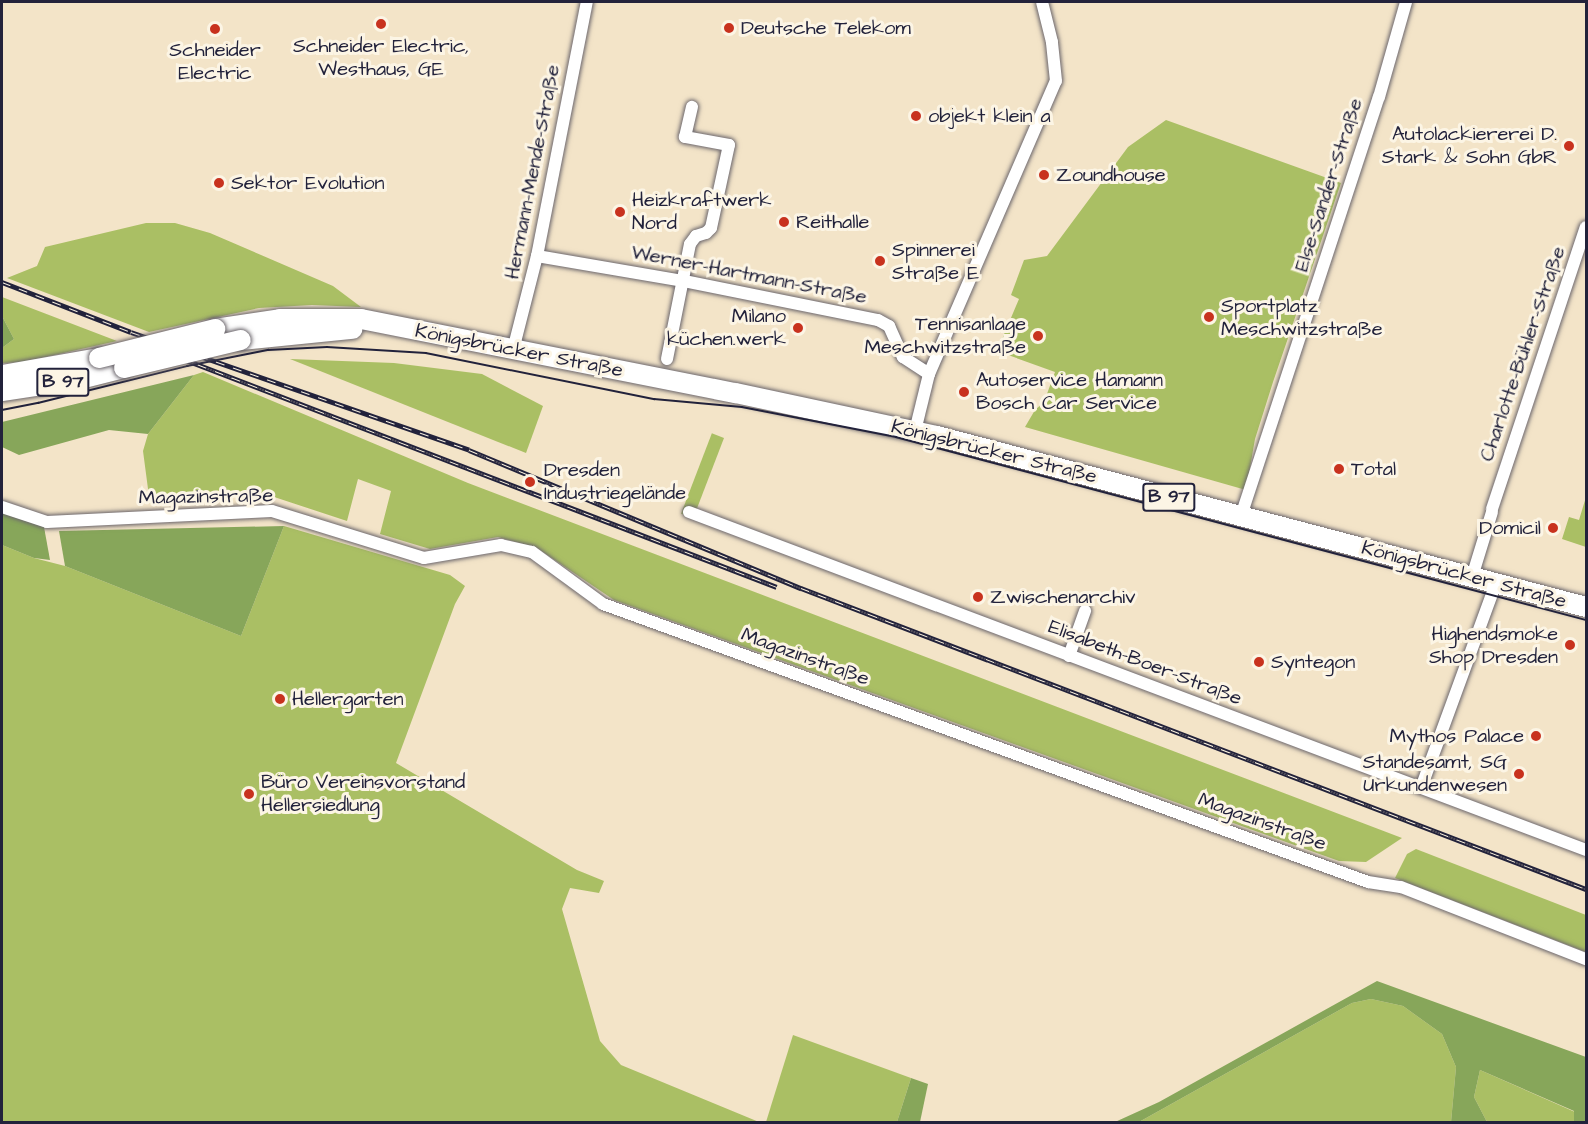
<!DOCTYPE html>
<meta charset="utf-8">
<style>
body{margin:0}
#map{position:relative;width:1588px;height:1124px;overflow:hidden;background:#f3e4c8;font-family:"Architects Daughter",sans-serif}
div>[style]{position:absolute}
.green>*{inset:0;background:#aabf64;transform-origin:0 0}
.forest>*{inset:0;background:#87a65a}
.roads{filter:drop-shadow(0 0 2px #6b666c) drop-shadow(0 0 2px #6b666c)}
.street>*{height:12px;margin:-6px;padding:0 6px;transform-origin:6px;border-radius:6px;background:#fff}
.primary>*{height:20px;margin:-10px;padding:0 10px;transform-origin:10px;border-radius:10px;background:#fff}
.tram>*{height:1.5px;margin:-0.75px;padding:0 0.75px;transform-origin:0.75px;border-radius:0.75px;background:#22223b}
.rail>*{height:5px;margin-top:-2.5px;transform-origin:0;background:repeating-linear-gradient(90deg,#fcf5e5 0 9px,#22223b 0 18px);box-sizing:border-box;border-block:2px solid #22223b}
.bridges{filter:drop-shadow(0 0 2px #6b666c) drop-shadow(0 0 2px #6b666c)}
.primary-bridge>*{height:20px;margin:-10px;padding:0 10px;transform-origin:10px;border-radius:10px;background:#fff}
.dots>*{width:16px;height:16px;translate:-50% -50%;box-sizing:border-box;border:3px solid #fcf5e5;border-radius:50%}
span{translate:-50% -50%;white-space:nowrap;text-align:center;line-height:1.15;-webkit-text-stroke:6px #fcf5e5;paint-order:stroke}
.shield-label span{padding:2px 4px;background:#fcf5e5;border:2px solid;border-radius:4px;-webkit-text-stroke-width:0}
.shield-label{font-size:18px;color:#22223b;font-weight:700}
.poi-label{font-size:20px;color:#22223b}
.left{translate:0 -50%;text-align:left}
.right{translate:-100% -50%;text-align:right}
.street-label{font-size:20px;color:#22223b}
.frame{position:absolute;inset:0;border:3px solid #22223b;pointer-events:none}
</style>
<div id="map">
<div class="green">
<i style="clip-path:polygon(1166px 120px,1341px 183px,1273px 382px,1255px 439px,1246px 490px,1025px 427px,1035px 410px,1044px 402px,1055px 372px,997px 351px,1019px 299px,1011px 295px,1024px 260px,1047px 256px,1128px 147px)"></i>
<i style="clip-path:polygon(146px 223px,175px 223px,210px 233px,333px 286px,361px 307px,312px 305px,259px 308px,149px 332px,7px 278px,37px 266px,45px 247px)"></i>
<i style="clip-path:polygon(2px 297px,117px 341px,23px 362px,2px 363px,2px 348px,14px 339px,2px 316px)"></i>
<i style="clip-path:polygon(290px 359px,394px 363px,482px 374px,543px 406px,526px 453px)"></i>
<i style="clip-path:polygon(203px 372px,468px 483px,1402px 838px,1366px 862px,1339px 861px,614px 600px,537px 548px,498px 537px,430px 549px,380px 534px,391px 491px,358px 479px,347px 521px,259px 492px,150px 504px,143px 451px,148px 434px,194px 375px)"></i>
<i style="left:724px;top:438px;width:86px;height:13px;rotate:111deg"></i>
<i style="clip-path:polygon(1586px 497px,1586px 547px,1562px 539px,1569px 517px,1579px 520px)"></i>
<i style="clip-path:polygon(284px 526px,450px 575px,465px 586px,455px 604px,396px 763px,577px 870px,604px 881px,599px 893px,570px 888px,562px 909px,600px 1041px,621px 1065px,759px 1122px,2px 1122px,2px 545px,34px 558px,65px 566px,241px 636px)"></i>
<i style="clip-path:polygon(1416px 849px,1586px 915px,1586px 952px,1395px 878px,1407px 854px)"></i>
<i style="clip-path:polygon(1371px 999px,1403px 1006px,1442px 1034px,1456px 1067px,1451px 1122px,1139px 1122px,1352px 1003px)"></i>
<i style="clip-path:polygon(793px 1035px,911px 1078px,897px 1122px,766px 1122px)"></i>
<i style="clip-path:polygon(1480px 1070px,1575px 1112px,1574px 1122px,1487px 1122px,1474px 1097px)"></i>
</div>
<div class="forest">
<i style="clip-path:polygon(2px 316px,14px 339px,2px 348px)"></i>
<i style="clip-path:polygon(194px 375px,148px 434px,109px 430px,19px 455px,2px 447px,2px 422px)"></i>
<i style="clip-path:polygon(2px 512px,44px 527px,50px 560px,34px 558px,2px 545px)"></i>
<i style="clip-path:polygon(284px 526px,241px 636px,65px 566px,59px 531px)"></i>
<i style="clip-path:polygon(1377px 981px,1586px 1057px,1586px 1122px,1574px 1122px,1574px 1111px,1480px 1070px,1474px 1097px,1487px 1122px,1451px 1122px,1456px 1067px,1442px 1034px,1403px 1006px,1371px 999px,1352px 1003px,1139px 1122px,1115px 1122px,1159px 1102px)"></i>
<i style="clip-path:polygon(911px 1078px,928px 1084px,920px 1122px,897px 1122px)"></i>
</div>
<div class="roads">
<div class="street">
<i style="left:537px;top:256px;width:149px;rotate:9.7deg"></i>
<i style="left:684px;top:281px;width:198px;rotate:11.4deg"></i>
<i style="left:878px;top:320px;width:13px;rotate:29deg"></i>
<i style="left:889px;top:326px;width:34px;rotate:66deg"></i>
<i style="left:903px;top:357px;width:31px;rotate:33deg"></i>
<i style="left:513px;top:350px;width:97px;rotate:-75.7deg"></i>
<i style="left:537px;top:256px;width:259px;rotate:-78.9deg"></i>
<i style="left:667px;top:359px;width:117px;rotate:-78.7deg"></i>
<i style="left:690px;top:244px;width:10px;rotate:-53deg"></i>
<i style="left:696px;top:236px;width:10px;rotate:-17deg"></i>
<i style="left:706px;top:233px;width:7px;rotate:-45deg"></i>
<i style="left:711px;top:228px;width:85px;rotate:-77.8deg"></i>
<i style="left:729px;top:145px;width:45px;rotate:-169.7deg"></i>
<i style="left:685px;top:137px;width:31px;rotate:-77deg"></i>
<i style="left:915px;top:431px;width:59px;rotate:-76.2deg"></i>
<i style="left:929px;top:374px;width:319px;rotate:-66.6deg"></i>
<i style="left:1056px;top:81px;width:39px;rotate:-96deg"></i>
<i style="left:1052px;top:42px;width:41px;rotate:-104deg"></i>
<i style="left:2px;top:507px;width:47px;rotate:18.4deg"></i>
<i style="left:47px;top:522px;width:225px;rotate:-2.8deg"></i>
<i style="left:272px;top:511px;width:159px;rotate:17.2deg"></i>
<i style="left:424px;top:558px;width:78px;rotate:-9.6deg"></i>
<i style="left:501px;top:545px;width:32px;rotate:13deg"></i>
<i style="left:532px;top:552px;width:88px;rotate:36.2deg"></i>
<i style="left:603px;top:604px;width:814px;rotate:19.97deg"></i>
<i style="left:1368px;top:882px;width:33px;rotate:9deg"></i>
<i style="left:1401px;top:887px;width:199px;rotate:21.3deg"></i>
<i style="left:1492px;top:509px;width:297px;rotate:-71.6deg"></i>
<i style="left:689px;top:512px;width:959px;rotate:20.65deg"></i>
<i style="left:1241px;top:516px;width:441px;rotate:-71.8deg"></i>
<i style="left:1379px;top:97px;width:99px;rotate:-74.1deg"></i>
<i style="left:1472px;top:577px;width:68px;rotate:-72.9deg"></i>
<i style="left:1069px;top:656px;width:48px;rotate:-70.4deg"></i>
<i style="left:1421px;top:788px;width:218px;rotate:-69.9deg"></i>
</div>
<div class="primary">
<i style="left:215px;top:329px;width:66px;rotate:-8.7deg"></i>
<i style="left:280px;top:319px;width:81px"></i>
<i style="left:361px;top:319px;width:382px;rotate:11.2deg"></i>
<i style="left:736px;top:393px;width:206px;rotate:12.1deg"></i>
<i style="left:937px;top:436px;width:671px;rotate:14.76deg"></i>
<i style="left:241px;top:340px;width:112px;rotate:-5.7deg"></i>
<i style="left:2px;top:375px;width:98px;rotate:-9.9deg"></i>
<i style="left:2px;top:391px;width:75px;rotate:-8.5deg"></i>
<i style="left:76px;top:380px;width:49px;rotate:-14deg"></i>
</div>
</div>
<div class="tram">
<i style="left:2px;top:410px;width:37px;rotate:-11deg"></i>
<i style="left:38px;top:403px;width:154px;rotate:-13.9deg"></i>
<i style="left:187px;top:366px;width:83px;rotate:-11.2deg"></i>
<i style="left:268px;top:350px;width:59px;rotate:-2.9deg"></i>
<i style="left:327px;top:347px;width:99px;rotate:3.5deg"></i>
<i style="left:426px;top:353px;width:233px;rotate:11.4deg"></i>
<i style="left:654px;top:399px;width:88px;rotate:5.2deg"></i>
<i style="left:742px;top:407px;width:157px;rotate:11deg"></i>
<i style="left:896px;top:437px;width:714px;rotate:14.85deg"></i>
</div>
<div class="rail">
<i style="left:2px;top:282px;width:138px;rotate:21.2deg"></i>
<i style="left:131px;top:332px;width:358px;rotate:19.2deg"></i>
<i style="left:469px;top:450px;width:360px;rotate:22.6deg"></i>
<i style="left:801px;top:588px;width:841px;rotate:20.98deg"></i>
<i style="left:181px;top:358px;width:638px;rotate:21.02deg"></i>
</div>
<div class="bridges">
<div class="primary-bridge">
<i style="left:99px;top:358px;width:120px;rotate:-14deg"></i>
<i style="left:124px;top:368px;width:120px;rotate:-13.5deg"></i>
</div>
</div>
<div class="dots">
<i style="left:381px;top:24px;background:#c8321e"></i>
<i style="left:729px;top:28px;background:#c8321e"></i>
<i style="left:215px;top:29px;background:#c8321e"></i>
<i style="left:916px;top:116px;background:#c8321e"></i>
<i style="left:1569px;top:146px;background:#c8321e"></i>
<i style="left:1044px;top:175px;background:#c8321e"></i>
<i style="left:219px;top:183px;background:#c8321e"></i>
<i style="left:620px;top:212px;background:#c8321e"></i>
<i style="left:784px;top:222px;background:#c8321e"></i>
<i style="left:880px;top:261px;background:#c8321e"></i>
<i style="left:1209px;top:317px;background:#c8321e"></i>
<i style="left:798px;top:328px;background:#c8321e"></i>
<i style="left:1038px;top:336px;background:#c8321e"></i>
<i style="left:964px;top:392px;background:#c8321e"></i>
<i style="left:1339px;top:469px;background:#c8321e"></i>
<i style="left:530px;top:482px;background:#c8321e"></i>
<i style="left:1553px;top:528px;background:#c8321e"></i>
<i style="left:978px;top:597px;background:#c8321e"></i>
<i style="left:1570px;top:645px;background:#c8321e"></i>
<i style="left:1259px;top:662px;background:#c8321e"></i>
<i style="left:280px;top:699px;background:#c8321e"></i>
<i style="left:1536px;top:736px;background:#c8321e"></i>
<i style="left:1519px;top:774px;background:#c8321e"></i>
<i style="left:249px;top:794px;background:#c8321e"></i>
</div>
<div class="shield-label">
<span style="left:63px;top:382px">B 97</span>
<span style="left:1169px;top:497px">B 97</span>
</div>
<div class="poi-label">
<span class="left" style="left:741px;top:28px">Deutsche Telekom</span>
<span style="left:381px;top:58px">Schneider Electric,<br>Westhaus, GE</span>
<span style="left:215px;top:62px">Schneider<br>Electric</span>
<span class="left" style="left:928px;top:116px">objekt klein a</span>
<span class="right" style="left:1557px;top:146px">Autolackiererei D.<br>Stark &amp; Sohn GbR</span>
<span class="left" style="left:1056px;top:175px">Zoundhouse</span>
<span class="left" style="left:231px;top:183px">Sektor Evolution</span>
<span class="left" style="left:632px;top:212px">Heizkraftwerk<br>Nord</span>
<span class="left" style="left:796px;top:222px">Reithalle</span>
<span class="left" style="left:892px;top:262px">Spinnerei<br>Straße E</span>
<span class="left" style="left:1221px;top:318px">Sportplatz<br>Meschwitzstraße</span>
<span class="right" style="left:786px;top:328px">Milano<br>küchen.werk</span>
<span class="right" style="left:1026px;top:336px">Tennisanlage<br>Meschwitzstraße</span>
<span class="left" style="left:976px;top:392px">Autoservice Hamann<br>Bosch Car Service</span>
<span class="left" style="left:1351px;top:469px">Total</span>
<span class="left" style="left:544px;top:482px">Dresden<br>Industriegelände</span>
<span class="right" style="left:1541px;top:528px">Domicil</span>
<span class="left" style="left:990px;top:597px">Zwischenarchiv</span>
<span class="right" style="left:1558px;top:646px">Highendsmoke<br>Shop Dresden</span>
<span class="left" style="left:1271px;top:662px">Syntegon</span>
<span class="left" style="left:292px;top:699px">Hellergarten</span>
<span class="right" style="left:1524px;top:736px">Mythos Palace</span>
<span class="right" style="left:1507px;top:774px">Standesamt, SG<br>Urkundenwesen</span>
<span class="left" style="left:261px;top:794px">Büro Vereinsvorstand<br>Hellersiedlung</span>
</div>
<div class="street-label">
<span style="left:533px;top:172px;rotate:-79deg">Hermann-Mende-Straße</span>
<span style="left:1329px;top:185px;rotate:-72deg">Else-Sander-Straße</span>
<span style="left:749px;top:275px;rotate:11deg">Werner-Hartmann-Straße</span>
<span style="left:519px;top:351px;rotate:11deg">Königsbrücker Straße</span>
<span style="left:1523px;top:354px;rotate:-71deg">Charlotte-Bühler-Straße</span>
<span style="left:994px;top:452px;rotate:14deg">Königsbrücker Straße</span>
<span style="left:206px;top:497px;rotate:-1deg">Magazinstraße</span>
<span style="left:1464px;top:575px;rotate:15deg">Königsbrücker Straße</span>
<span style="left:805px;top:657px;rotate:20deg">Magazinstraße</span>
<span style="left:1145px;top:663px;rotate:21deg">Elisabeth-Boer-Straße</span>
<span style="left:1262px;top:822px;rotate:20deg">Magazinstraße</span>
</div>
<div class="frame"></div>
</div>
